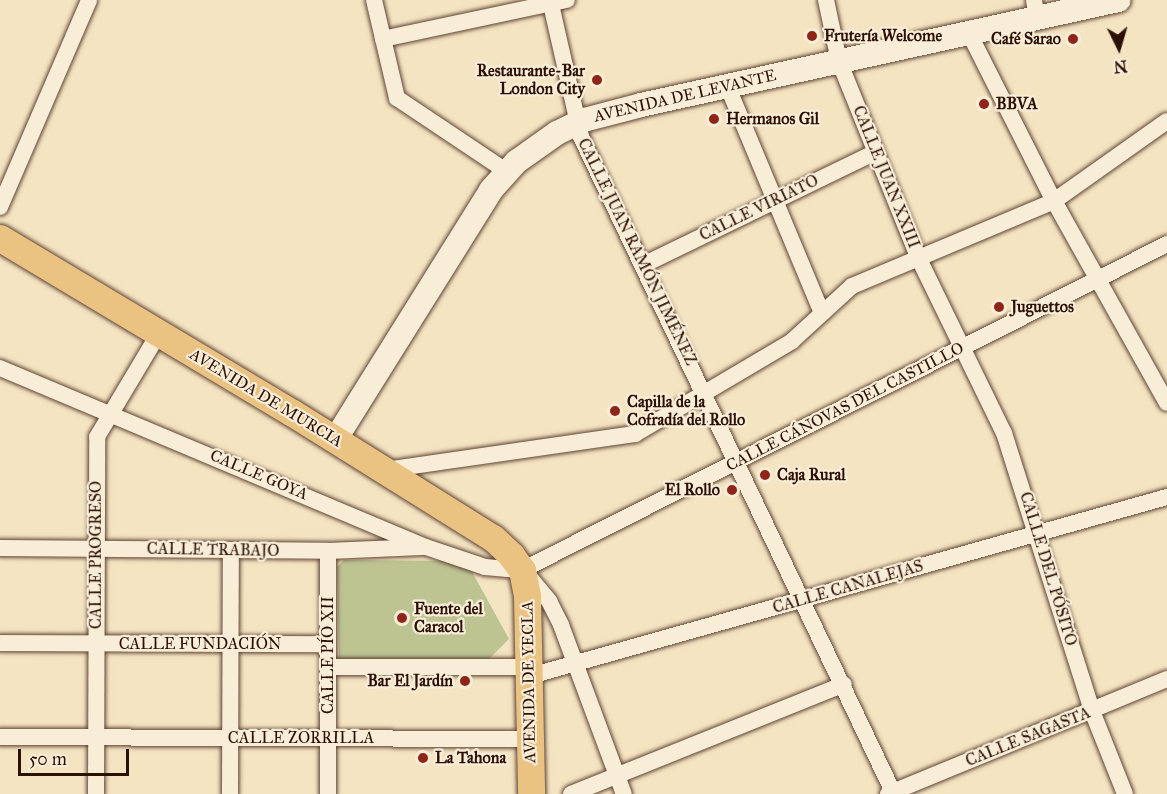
<!DOCTYPE html>
<meta charset="utf-8">
<style>
body{margin:0}
#map{position:relative;width:1167px;height:794px;overflow:hidden;background:#f5e4c2;font-family:"IM FELL Great Primer",serif}
div>[style]{position:absolute}
.green>*{inset:0;background:#bdc492}
.roads{filter:drop-shadow(0 0 2px #5e4434) drop-shadow(0 0 2px #5e4434)}
.minor>*{height:16px;margin:-8px;padding:0 8px;transform-origin:8px;border-radius:8px;background:#f8edd7}
.secondary>*{height:24px;margin:-12px;padding:0 12px;transform-origin:12px;border-radius:12px;background:#f8edd7}
.primary>*{height:27px;margin:-13.5px;padding:0 13.5px;transform-origin:13.5px;border-radius:13.5px;background:#eac281}
.dots>*{width:16px;height:16px;translate:-50% -50%;box-sizing:border-box;border:3px solid #f8edd7;border-radius:50%}
span{translate:-50% -50%;white-space:nowrap;text-align:center;line-height:1.15;-webkit-text-stroke:4.5px #f8edd7;paint-order:stroke}
.poi-label{font-size:16px;color:#2c0f05;font-weight:700}
.left{translate:0 -50%;text-align:left}
.right{translate:-100% -50%;text-align:right}
.street-label{font-size:16px;color:#2c0f05}
.north{position:absolute;left:1089px;top:18px;width:60px;height:60px;-webkit-text-stroke:4px #f8edd7;paint-order:stroke;rotate:175deg;font-size:16px;font-weight:700;line-height:24px;text-align:center;color:#2c0f05}
.north::after{content:'';display:block;margin:auto;width:21px;height:27px;background:#2c0f05;clip-path:polygon(50% 0,100% 100%,50% 72%,0 100%)}
.scale{position:absolute;left:18px;top:749px;width:111px;height:27px;box-sizing:border-box;border:3px solid #2c0f05;border-top:0;padding-left:8px;font-size:18px;line-height:21px;white-space:nowrap;color:#2c0f05;-webkit-text-stroke:4px #f8edd7;paint-order:stroke}
</style>
<div id="map">
<div class="green">
<i style="clip-path:polygon(344px 560px,451px 561px,471px 570px,509px 639px,488px 660px,339px 660px,337px 567px)"></i>
</div>
<div class="roads">
<div class="minor">
<i style="left:374px;top:0;width:101px;rotate:76.8deg"></i>
<i style="left:397px;top:98px;width:131px;rotate:33.8deg"></i>
<i style="left:550px;top:0;width:140px;rotate:77.2deg"></i>
<i style="left:581px;top:137px;width:728px;rotate:64.53deg"></i>
<i style="left:826px;top:0;width:62px;rotate:78deg"></i>
<i style="left:839px;top:61px;width:211px;rotate:68deg"></i>
<i style="left:918px;top:257px;width:196px;rotate:64deg"></i>
<i style="left:1004px;top:433px;width:292px;rotate:72.4deg"></i>
<i style="left:1092px;top:711px;width:89px;rotate:68.3deg"></i>
<i style="left:1034px;top:0;width:18px;rotate:81deg"></i>
<i style="left:969px;top:33px;width:188px;rotate:63.2deg"></i>
<i style="left:1054px;top:201px;width:231px;rotate:60.8deg"></i>
<i style="left:383px;top:39px;width:188px;rotate:-12deg"></i>
<i style="left:727px;top:85px;width:247px;rotate:67.4deg"></i>
<i style="left:0;top:207px;width:225px;rotate:-66.7deg"></i>
<i style="left:643px;top:265px;width:259px;rotate:-25.9deg"></i>
<i style="left:0;top:368px;width:462px;rotate:22.8deg"></i>
<i style="left:426px;top:547px;width:62px;rotate:18.7deg"></i>
<i style="left:485px;top:567px;width:37px;rotate:5deg"></i>
<i style="left:522px;top:570px;width:723px;rotate:-26.81deg"></i>
<i style="left:385px;top:470px;width:253px;rotate:-8.2deg"></i>
<i style="left:635px;top:434px;width:182px;rotate:-30.6deg"></i>
<i style="left:792px;top:341px;width:81px;rotate:-42.5deg"></i>
<i style="left:852px;top:286px;width:219px;rotate:-22.8deg"></i>
<i style="left:1054px;top:201px;width:138px;rotate:-35.3deg"></i>
<i style="left:0;top:548px;width:328px;rotate:0.5deg"></i>
<i style="left:328px;top:551px;width:94px;rotate:-2.4deg"></i>
<i style="left:328px;top:551px;width:243px;rotate:90deg"></i>
<i style="left:525px;top:572px;width:38px;rotate:50deg"></i>
<i style="left:549px;top:601px;width:27px;rotate:63deg"></i>
<i style="left:561px;top:625px;width:180px;rotate:69.6deg"></i>
<i style="left:0;top:643px;width:328px;rotate:0.2deg"></i>
<i style="left:328px;top:667px;width:201px"></i>
<i style="left:530px;top:676px;width:662px;rotate:-15.7deg"></i>
<i style="left:0;top:737px;width:530px;rotate:0.22deg"></i>
<i style="left:96px;top:794px;width:357px;rotate:-89.8deg"></i>
<i style="left:97px;top:437px;width:121px;rotate:-59.2deg"></i>
<i style="left:230px;top:794px;width:244px;rotate:-89.8deg"></i>
<i style="left:571px;top:794px;width:294px;rotate:-21.9deg"></i>
<i style="left:888px;top:794px;width:302px;rotate:-22.4deg"></i>
</div>
<div class="secondary">
<i style="left:335px;top:440px;width:295px;rotate:-58deg"></i>
<i style="left:491px;top:190px;width:38px;rotate:-48deg"></i>
<i style="left:516px;top:162px;width:50px;rotate:-35.3deg"></i>
<i style="left:557px;top:133px;width:30px;rotate:-26deg"></i>
<i style="left:584px;top:120px;width:59px;rotate:-14.7deg"></i>
<i style="left:641px;top:105px;width:489px;rotate:-12.4deg"></i>
</div>
<div class="primary">
<i style="left:0;top:238px;width:339px;rotate:30.9deg"></i>
<i style="left:291px;top:412px;width:238px;rotate:32deg"></i>
<i style="left:493px;top:538px;width:25px;rotate:43deg"></i>
<i style="left:511px;top:555px;width:19px;rotate:54deg"></i>
<i style="left:522px;top:570px;width:26px;rotate:79deg"></i>
<i style="left:527px;top:596px;width:198px;rotate:88.8deg"></i>
</div>
</div>
<div class="dots">
<i style="left:812px;top:36px;background:#8f2418"></i>
<i style="left:1073px;top:39px;background:#8f2418"></i>
<i style="left:597px;top:80px;background:#8f2418"></i>
<i style="left:984px;top:104px;background:#8f2418"></i>
<i style="left:714px;top:119px;background:#8f2418"></i>
<i style="left:999px;top:307px;background:#8f2418"></i>
<i style="left:615px;top:411px;background:#8f2418"></i>
<i style="left:765px;top:475px;background:#8f2418"></i>
<i style="left:732px;top:490px;background:#8f2418"></i>
<i style="left:402px;top:618px;background:#8f2418"></i>
<i style="left:465px;top:681px;background:#8f2418"></i>
<i style="left:423px;top:758px;background:#8f2418"></i>
</div>
<div class="poi-label">
<span class="left" style="left:824px;top:36px">Frutería Welcome</span>
<span class="right" style="left:1061px;top:39px">Café Sarao</span>
<span class="right" style="left:585px;top:80px">Restaurante-Bar<br>London City</span>
<span class="left" style="left:996px;top:104px">BBVA</span>
<span class="left" style="left:726px;top:119px">Hermanos Gil</span>
<span class="left" style="left:1011px;top:307px">Juguettos</span>
<span class="left" style="left:627px;top:411px">Capilla de la<br>Cofradía del Rollo</span>
<span class="left" style="left:777px;top:475px">Caja Rural</span>
<span class="right" style="left:720px;top:490px">El Rollo</span>
<span class="left" style="left:414px;top:618px">Fuente del<br>Caracol</span>
<span class="right" style="left:453px;top:681px">Bar El Jardín</span>
<span class="left" style="left:435px;top:758px">La Tahona</span>
</div>
<div class="street-label">
<span style="left:685px;top:96px;rotate:-13deg">AVENIDA DE LEVANTE</span>
<span style="left:886px;top:177px;rotate:68deg">CALLE JUAN XXIII</span>
<span style="left:759px;top:208px;rotate:-26deg">CALLE VIRIATO</span>
<span style="left:637px;top:252px;rotate:64deg">CALLE JUAN RAMÓN JIMÉNEZ</span>
<span style="left:266px;top:398px;rotate:31deg">AVENIDA DE MURCIA</span>
<span style="left:845px;top:407px;rotate:-27deg">CALLE CÁNOVAS DEL CASTILLO</span>
<span style="left:259px;top:475px;rotate:23deg">CALLE GOYA</span>
<span style="left:213px;top:550px;rotate:1deg">CALLE TRABAJO</span>
<span style="left:96px;top:555px;rotate:-90deg">CALLE PROGRESO</span>
<span style="left:1048px;top:569px;rotate:73deg">CALLE DEL PÓSITO</span>
<span style="left:848px;top:587px;rotate:-16deg">CALLE CANALEJAS</span>
<span style="left:200px;top:644px">CALLE FUNDACIÓN</span>
<span style="left:328px;top:655px;rotate:-90deg">CALLE PÍO XII</span>
<span style="left:529px;top:682px;rotate:-91deg">AVENIDA DE YECLA</span>
<span style="left:1028px;top:737px;rotate:-22deg">CALLE SAGASTA</span>
<span style="left:301px;top:738px">CALLE ZORRILLA</span>
</div>
<div class="north">N</div>
<div class="scale">50 m</div>
</div>
